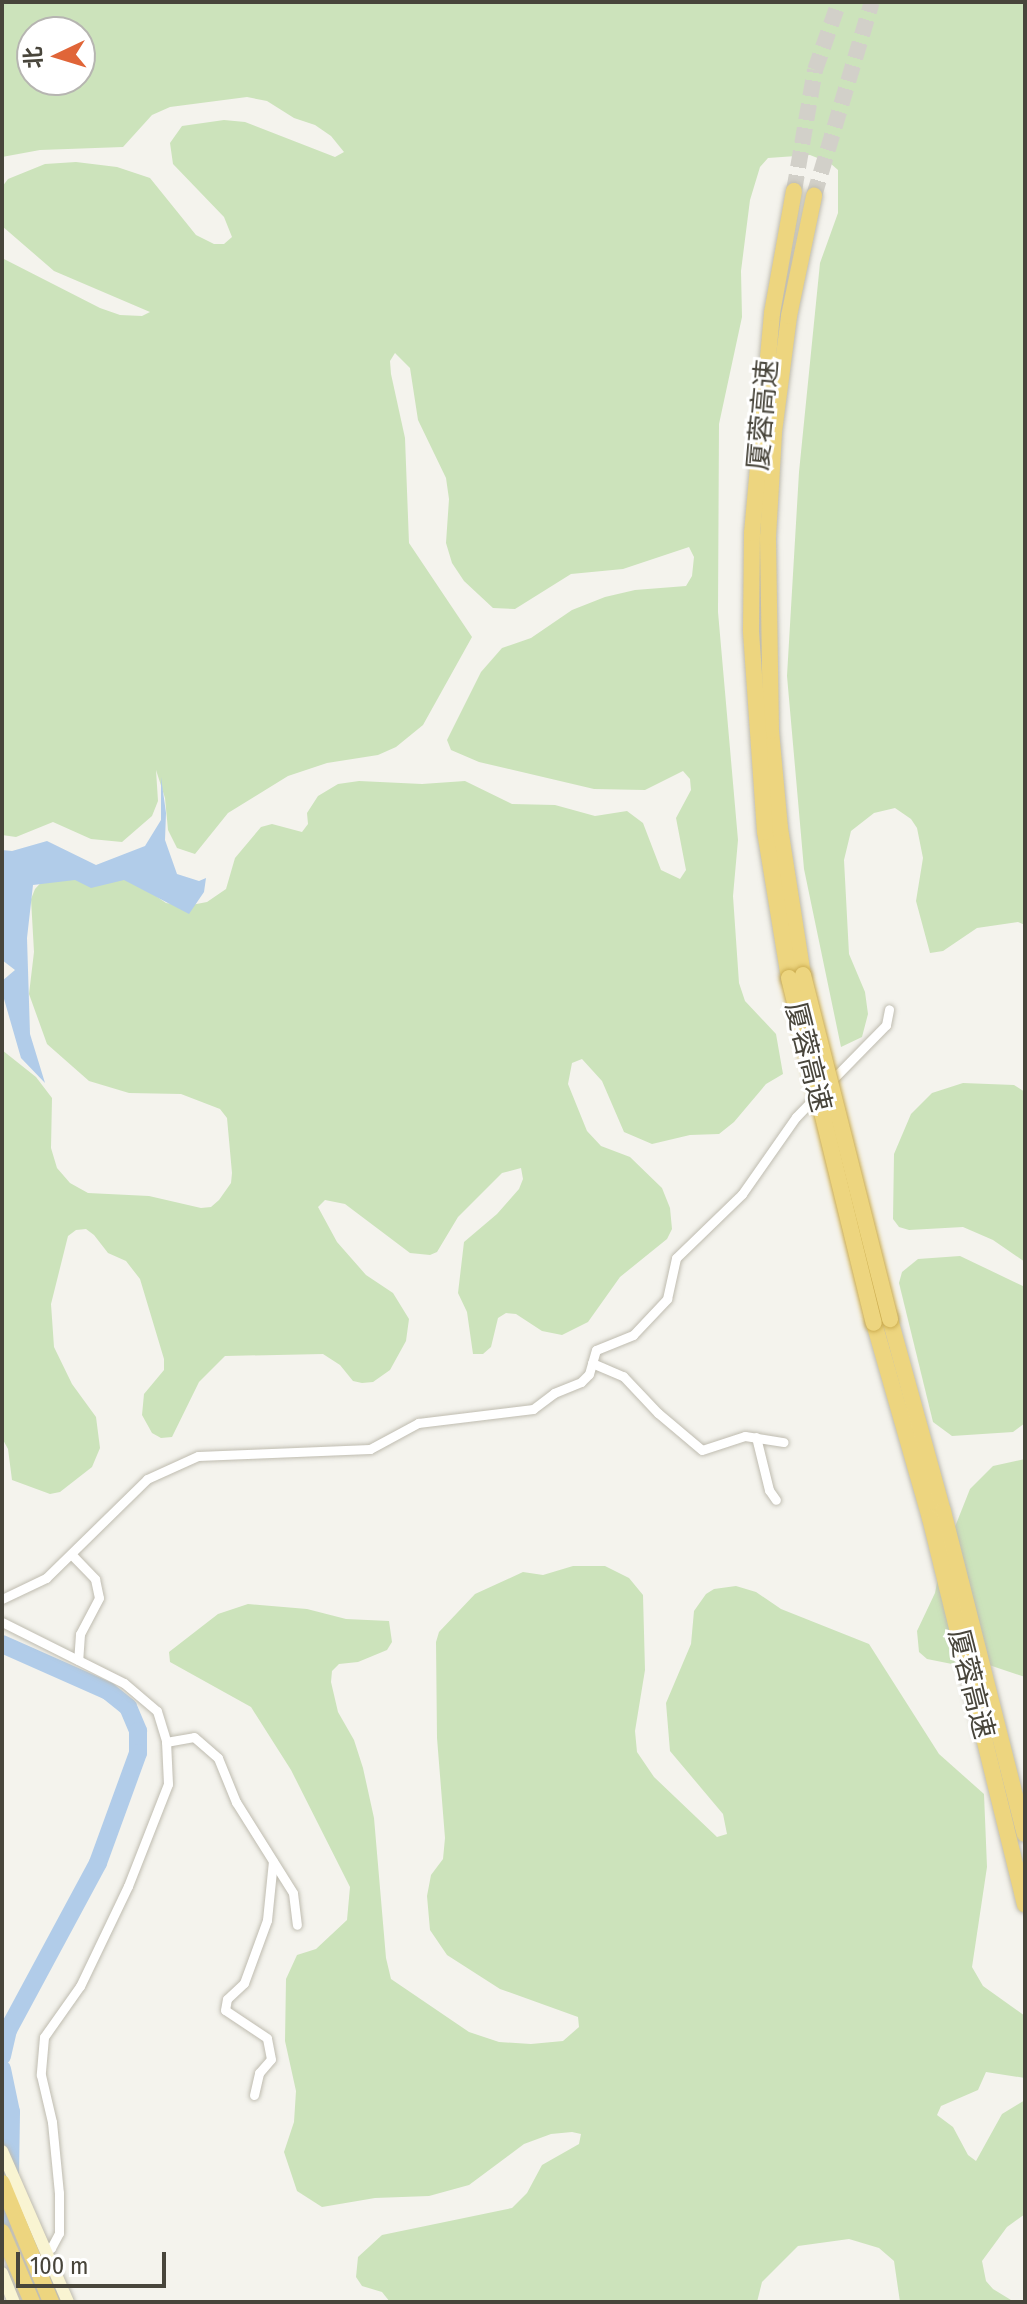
<!DOCTYPE html>
<meta charset="utf-8">
<style>
body{margin:0}
#map{position:relative;width:1027px;height:2304px;overflow:hidden;background:#f4f3ed;font-family:"Fira Sans Condensed","Noto Sans SC",sans-serif}
div>[style]{position:absolute}
.green>*{inset:0;background:#cce3bb}
.water>*{inset:0;background:#b1cce9}
.river>*{height:18px;margin:-9px;padding:0 9px;transform-origin:9px;border-radius:9px;background:#b1cce9}
.highway-tunnel>*{height:16px;margin-top:-8px;transform-origin:0;background:repeating-linear-gradient(90deg,#d2d0c9 0 16px,transparent 0 24px)}
.roads{filter:drop-shadow(0 0 2px #bfbcb0) drop-shadow(0 0 2px #bfbcb0)}
.street>*{height:9px;margin:-4.5px;padding:0 4.5px;transform-origin:4.5px;border-radius:4.5px;background:#fff}
.secondary>*{height:12px;margin:-6px;padding:0 6px;transform-origin:6px;border-radius:6px;background:#f9f4d2}
.highway>*{height:16px;margin:-8px;padding:0 8px;transform-origin:8px;border-radius:8px;background:#edd57f}
.bridges{filter:drop-shadow(0 0 2px #cbac50) drop-shadow(0 0 2px #cbac50)}
.highway-bridge>*{height:16px;margin:-8px;padding:0 8px;transform-origin:8px;border-radius:8px;background:#edd57f}
span{translate:-50% -50%;white-space:nowrap;text-align:center;line-height:1.15;-webkit-text-stroke:6px #fff;paint-order:stroke}
.street-label{font-size:28px;color:#48453b}
.frame{position:absolute;inset:0;border:4px solid #48453b;pointer-events:none}
.north{position:absolute;left:16px;top:16px;width:80px;height:80px;box-sizing:border-box;background:#fff;border:2px solid #b6b5b1;border-radius:50%;rotate:266deg;font-size:22px;font-weight:700;line-height:32px;text-align:center;color:#48453b}
.north::after{content:'';display:block;margin:auto;width:28px;height:36px;background:#e06538;clip-path:polygon(50% 0,100% 100%,50% 72%,0 100%)}
.scale{position:absolute;left:16px;top:2252px;width:150px;height:36px;box-sizing:border-box;border:4px solid #48453b;border-top:0;padding-left:10px;font-size:24px;line-height:28px;white-space:nowrap;color:#48453b;-webkit-text-stroke:6px #fff;paint-order:stroke}
</style>
<div id="map">
<div class="green">
<i style="clip-path:polygon(evenodd,2px 2px,1025px 2px,1025px 925px,1018px 922px,977px 928px,943px 951px,930px 953px,916px 901px,923px 858px,917px 828px,911px 819px,895px 808px,874px 813px,851px 831px,844px 860px,849px 954px,865px 992px,868px 1014px,862px 1037px,841px 1047px,804px 869px,787px 676px,799px 472px,820px 263px,838px 213px,838px 170px,830px 163px,810px 155px,768px 158px,760px 167px,750px 200px,741px 271px,742px 317px,719px 424px,718px 612px,738px 840px,733px 896px,739px 983px,745px 1001px,776px 1034px,783px 1074px,766px 1084px,734px 1122px,719px 1134px,690px 1135px,652px 1144px,624px 1132px,602px 1081px,582px 1059px,572px 1063px,568px 1084px,587px 1131px,601px 1146px,630px 1157px,662px 1188px,670px 1208px,672px 1229px,667px 1239px,620px 1277px,588px 1322px,562px 1335px,542px 1331px,516px 1314px,506px 1313px,498px 1318px,491px 1347px,483px 1354px,473px 1354px,467px 1312px,458px 1293px,464px 1242px,497px 1214px,519px 1189px,523px 1179px,521px 1168px,502px 1173px,458px 1217px,437px 1252px,430px 1255px,410px 1253px,345px 1204px,325px 1200px,318px 1207px,337px 1242px,366px 1275px,393px 1293px,409px 1319px,406px 1341px,390px 1370px,373px 1382px,362px 1383px,353px 1381px,340px 1365px,323px 1354px,225px 1356px,199px 1382px,172px 1437px,161px 1438px,152px 1433px,142px 1415px,144px 1394px,164px 1370px,164px 1359px,140px 1279px,126px 1261px,108px 1253px,94px 1235px,86px 1229px,76px 1230px,68px 1236px,51px 1304px,54px 1347px,72px 1384px,96px 1417px,100px 1448px,92px 1467px,60px 1492px,50px 1494px,12px 1480px,8px 1449px,2px 1438px,2px 1050px,36px 1077px,52px 1098px,51px 1148px,57px 1168px,70px 1183px,88px 1193px,149px 1196px,201px 1208px,211px 1207px,219px 1200px,231px 1183px,232px 1173px,227px 1118px,220px 1109px,181px 1094px,129px 1093px,89px 1081px,47px 1044px,29px 994px,34px 952px,31px 899px,35px 889px,49px 874px,131px 879px,166px 903px,186px 906px,207px 902px,226px 889px,235px 858px,261px 827px,272px 824px,302px 832px,308px 824px,307px 813px,318px 796px,338px 784px,359px 781px,422px 784px,465px 781px,512px 804px,555px 805px,595px 816px,627px 811px,643px 823px,661px 870px,680px 879px,686px 870px,676px 818px,691px 790px,690px 779px,683px 771px,645px 790px,594px 789px,479px 762px,451px 750px,447px 740px,481px 672px,502px 648px,531px 638px,572px 610px,605px 597px,635px 590px,686px 586px,692px 576px,694px 557px,689px 547px,623px 569px,571px 574px,515px 609px,493px 608px,464px 581px,452px 563px,446px 543px,449px 499px,446px 478px,418px 420px,410px 368px,395px 353px,390px 361px,391px 374px,405px 438px,409px 543px,472px 637px,423px 725px,396px 747px,378px 755px,327px 763px,288px 776px,228px 813px,195px 854px,177px 848px,168px 830px,165px 798px,156px 770px,158px 801px,152px 816px,122px 842px,91px 839px,53px 822px,16px 837px,2px 835px,2px 258px,100px 308px,120px 315px,142px 316px,150px 312px,54px 271px,2px 226px,2px 187px,8px 179px,45px 164px,76px 162px,117px 167px,150px 178px,196px 235px,214px 244px,224px 244px,232px 237px,224px 217px,173px 164px,170px 143px,182px 126px,224px 120px,245px 122px,335px 157px,344px 152px,331px 136px,315px 125px,294px 118px,267px 101px,247px 97px,170px 107px,152px 115px,123px 147px,40px 150px,2px 157px,2px 2px,32px 32px,80px 32px,80px 80px,32px 80px,32px 32px)"></i>
<i style="clip-path:polygon(963px 1083px,1014px 1085px,1025px 1092px,1025px 1262px,993px 1240px,963px 1227px,909px 1230px,899px 1227px,893px 1219px,894px 1154px,911px 1114px,932px 1093px)"></i>
<i style="clip-path:polygon(960px 1256px,1025px 1287px,1025px 1423px,1013px 1432px,952px 1436px,933px 1422px,899px 1283px,902px 1272px,918px 1259px)"></i>
<i style="clip-path:polygon(1025px 1459px,1025px 1677px,989px 1665px,957px 1665px,927px 1659px,919px 1652px,917px 1631px,935px 1593px,941px 1562px,970px 1489px,993px 1466px)"></i>
<i style="clip-path:polygon(573px 1566px,605px 1566px,629px 1578px,643px 1595px,645px 1670px,635px 1731px,637px 1752px,654px 1777px,717px 1837px,727px 1834px,723px 1814px,670px 1751px,666px 1703px,691px 1644px,694px 1611px,706px 1594px,714px 1589px,736px 1586px,756px 1592px,781px 1609px,869px 1644px,939px 1754px,984px 1794px,987px 1867px,972px 1967px,983px 1986px,1025px 2016px,1025px 2078px,986px 2072px,978px 2090px,941px 2106px,937px 2115px,953px 2127px,968px 2155px,976px 2161px,1002px 2114px,1025px 2100px,1025px 2214px,1007px 2227px,982px 2261px,986px 2281px,993px 2289px,1011px 2300px,1025px 2302px,900px 2302px,894px 2261px,879px 2248px,849px 2239px,798px 2246px,762px 2282px,757px 2302px,390px 2302px,382px 2292px,362px 2286px,356px 2277px,358px 2257px,382px 2235px,512px 2208px,527px 2193px,542px 2165px,579px 2144px,581px 2134px,572px 2132px,551px 2134px,524px 2144px,469px 2185px,429px 2196px,375px 2198px,322px 2207px,297px 2191px,284px 2152px,294px 2122px,296px 2091px,285px 2041px,286px 1979px,297px 1955px,316px 1949px,347px 1920px,350px 1887px,291px 1770px,251px 1707px,170px 1662px,169px 1652px,218px 1614px,248px 1604px,307px 1609px,346px 1619px,389px 1621px,392px 1642px,387px 1650px,358px 1662px,339px 1664px,332px 1671px,331px 1682px,338px 1712px,354px 1740px,363px 1768px,374px 1818px,386px 1958px,391px 1979px,469px 2032px,499px 2042px,531px 2044px,563px 2041px,579px 2027px,578px 2017px,500px 1989px,447px 1955px,430px 1930px,427px 1896px,431px 1875px,443px 1859px,445px 1838px,437px 1738px,436px 1642px,439px 1632px,475px 1594px,523px 1572px,543px 1575px)"></i>
</div>
<div class="water">
<i style="clip-path:polygon(161px 777px,166px 813px,165px 840px,177px 874px,199px 881px,206px 878px,204px 892px,189px 914px,124px 880px,91px 888px,75px 880px,33px 885px,27px 938px,30px 1034px,45px 1083px,21px 1058px,2px 992px,2px 981px,15px 970px,2px 960px,2px 850px,12px 851px,47px 841px,96px 865px,145px 846px,161px 820px)"></i>
</div>
<div class="river">
<i style="left:2px;top:1644px;width:116px;rotate:23.9deg"></i>
<i style="left:108px;top:1691px;width:26px;rotate:39deg"></i>
<i style="left:128px;top:1707px;width:26px;rotate:67deg"></i>
<i style="left:138px;top:1731px;width:22px;rotate:90deg"></i>
<i style="left:138px;top:1753px;width:117px;rotate:110deg"></i>
<i style="left:98px;top:1863px;width:190px;rotate:118.3deg"></i>
<i style="left:8px;top:2030px;width:27px;rotate:103deg"></i>
<i style="left:2px;top:2069px;width:44px;rotate:78.2deg"></i>
<i style="left:11px;top:2112px;width:62px;rotate:90.9deg"></i>
<i style="left:10px;top:2174px;width:57px;rotate:98.1deg"></i>
</div>
<div class="highway-tunnel">
<i style="left:794px;top:191px;width:123px;rotate:-80.2deg"></i>
<i style="left:815px;top:70px;width:72px;rotate:-70.6deg"></i>
<i style="left:814px;top:196px;width:202px;rotate:-73.4deg"></i>
</div>
<div class="roads">
<div class="street">
<i style="left:830px;top:1082px;width:80px;rotate:-45.5deg"></i>
<i style="left:886px;top:1025px;width:16px;rotate:-79deg"></i>
<i style="left:592px;top:1363px;width:34px;rotate:23deg"></i>
<i style="left:623px;top:1376px;width:51px;rotate:46.6deg"></i>
<i style="left:658px;top:1413px;width:57px;rotate:40.1deg"></i>
<i style="left:702px;top:1450px;width:45px;rotate:-18deg"></i>
<i style="left:745px;top:1436px;width:39px;rotate:9deg"></i>
<i style="left:756px;top:1437px;width:55px;rotate:76.2deg"></i>
<i style="left:769px;top:1490px;width:12px;rotate:55deg"></i>
<i style="left:71px;top:1554px;width:35px;rotate:46deg"></i>
<i style="left:95px;top:1579px;width:19px;rotate:78deg"></i>
<i style="left:99px;top:1598px;width:41px;rotate:117.8deg"></i>
<i style="left:80px;top:1634px;width:26px;rotate:94deg"></i>
<i style="left:2px;top:1599px;width:49px;rotate:-25.5deg"></i>
<i style="left:46px;top:1578px;width:141px;rotate:-44.4deg"></i>
<i style="left:147px;top:1479px;width:56px;rotate:-24.3deg"></i>
<i style="left:198px;top:1456px;width:172px;rotate:-2.3deg"></i>
<i style="left:370px;top:1449px;width:55px;rotate:-28.4deg"></i>
<i style="left:418px;top:1423px;width:116px;rotate:-6.9deg"></i>
<i style="left:533px;top:1409px;width:26px;rotate:-37deg"></i>
<i style="left:554px;top:1393px;width:29px;rotate:-22deg"></i>
<i style="left:581px;top:1382px;width:11px;rotate:-45deg"></i>
<i style="left:589px;top:1374px;width:25px;rotate:-74deg"></i>
<i style="left:596px;top:1350px;width:40px;rotate:-22deg"></i>
<i style="left:633px;top:1335px;width:50px;rotate:-46.6deg"></i>
<i style="left:667px;top:1299px;width:42px;rotate:-77.6deg"></i>
<i style="left:676px;top:1258px;width:92px;rotate:-44.1deg"></i>
<i style="left:742px;top:1194px;width:94px;rotate:-55deg"></i>
<i style="left:796px;top:1117px;width:35px;rotate:-46deg"></i>
<i style="left:2px;top:1622px;width:136px;rotate:26.6deg"></i>
<i style="left:124px;top:1683px;width:43px;rotate:40.3deg"></i>
<i style="left:157px;top:1711px;width:31px;rotate:73deg"></i>
<i style="left:166px;top:1741px;width:43px;rotate:87.3deg"></i>
<i style="left:168px;top:1784px;width:110px;rotate:111.4deg"></i>
<i style="left:128px;top:1886px;width:111px;rotate:115.6deg"></i>
<i style="left:80px;top:1986px;width:62px;rotate:125.2deg"></i>
<i style="left:44px;top:2037px;width:38px;rotate:95deg"></i>
<i style="left:41px;top:2075px;width:48px;rotate:76.8deg"></i>
<i style="left:52px;top:2122px;width:71px;rotate:84.4deg"></i>
<i style="left:59px;top:2193px;width:40px;rotate:90deg"></i>
<i style="left:59px;top:2233px;width:17px;rotate:118deg"></i>
<i style="left:51px;top:2248px;width:5px;rotate:158deg"></i>
<i style="left:166px;top:1742px;width:28px;rotate:-10deg"></i>
<i style="left:194px;top:1737px;width:32px;rotate:41deg"></i>
<i style="left:218px;top:1758px;width:48px;rotate:67.8deg"></i>
<i style="left:236px;top:1802px;width:107px;rotate:57.9deg"></i>
<i style="left:293px;top:1893px;width:32px;rotate:83deg"></i>
<i style="left:254px;top:2095px;width:23px;rotate:-77deg"></i>
<i style="left:259px;top:2073px;width:18px;rotate:-49deg"></i>
<i style="left:271px;top:2059px;width:21px;rotate:-101deg"></i>
<i style="left:267px;top:2038px;width:50px;rotate:-146.3deg"></i>
<i style="left:225px;top:2010px;width:11px;rotate:-80deg"></i>
<i style="left:227px;top:1999px;width:23px;rotate:-43deg"></i>
<i style="left:244px;top:1983px;width:67px;rotate:-69.9deg"></i>
<i style="left:267px;top:1920px;width:59px;rotate:-84.2deg"></i>
</div>
<div class="secondary">
<i style="left:2px;top:2151px;width:165px;rotate:66.4deg"></i>
<i style="left:2px;top:2273px;width:31px;rotate:68deg"></i>
</div>
<div class="highway">
<i style="left:803px;top:975px;width:149px;rotate:-98.9deg"></i>
<i style="left:780px;top:828px;width:97px;rotate:-95.3deg"></i>
<i style="left:771px;top:731px;width:194px;rotate:-90.9deg"></i>
<i style="left:768px;top:537px;width:105px;rotate:-86.7deg"></i>
<i style="left:774px;top:432px;width:117px;rotate:-82.6deg"></i>
<i style="left:789px;top:316px;width:123px;rotate:-78.2deg"></i>
<i style="left:789px;top:978px;width:148px;rotate:-99.3deg"></i>
<i style="left:765px;top:832px;width:202px;rotate:-94deg"></i>
<i style="left:751px;top:630px;width:97px;rotate:-89.4deg"></i>
<i style="left:752px;top:533px;width:221px;rotate:-84.8deg"></i>
<i style="left:772px;top:313px;width:124px;rotate:-79.8deg"></i>
<i style="left:890px;top:1319px;width:199px;rotate:74.6deg"></i>
<i style="left:943px;top:1511px;width:333px;rotate:75.8deg"></i>
<i style="left:874px;top:1323px;width:203px;rotate:74deg"></i>
<i style="left:930px;top:1518px;width:398px;rotate:76.2deg"></i>
<i style="left:2px;top:2183px;width:129px;rotate:67.6deg"></i>
<i style="left:2px;top:2232px;width:76px;rotate:66.8deg"></i>
</div>
</div>
<div class="bridges">
<div class="highway-bridge">
<i style="left:803px;top:975px;width:355px;rotate:75.8deg"></i>
<i style="left:789px;top:978px;width:355px;rotate:76.2deg"></i>
</div>
</div>
<div class="street-label">
<span style="left:763px;top:415px;rotate:-85deg">厦蓉高速</span>
<span style="left:808px;top:1057px;rotate:76deg">厦蓉高速</span>
<span style="left:971px;top:1684px;rotate:76deg">厦蓉高速</span>
</div>
<div class="frame"></div>
<div class="north">北</div>
<div class="scale">100 m</div>
</div>
